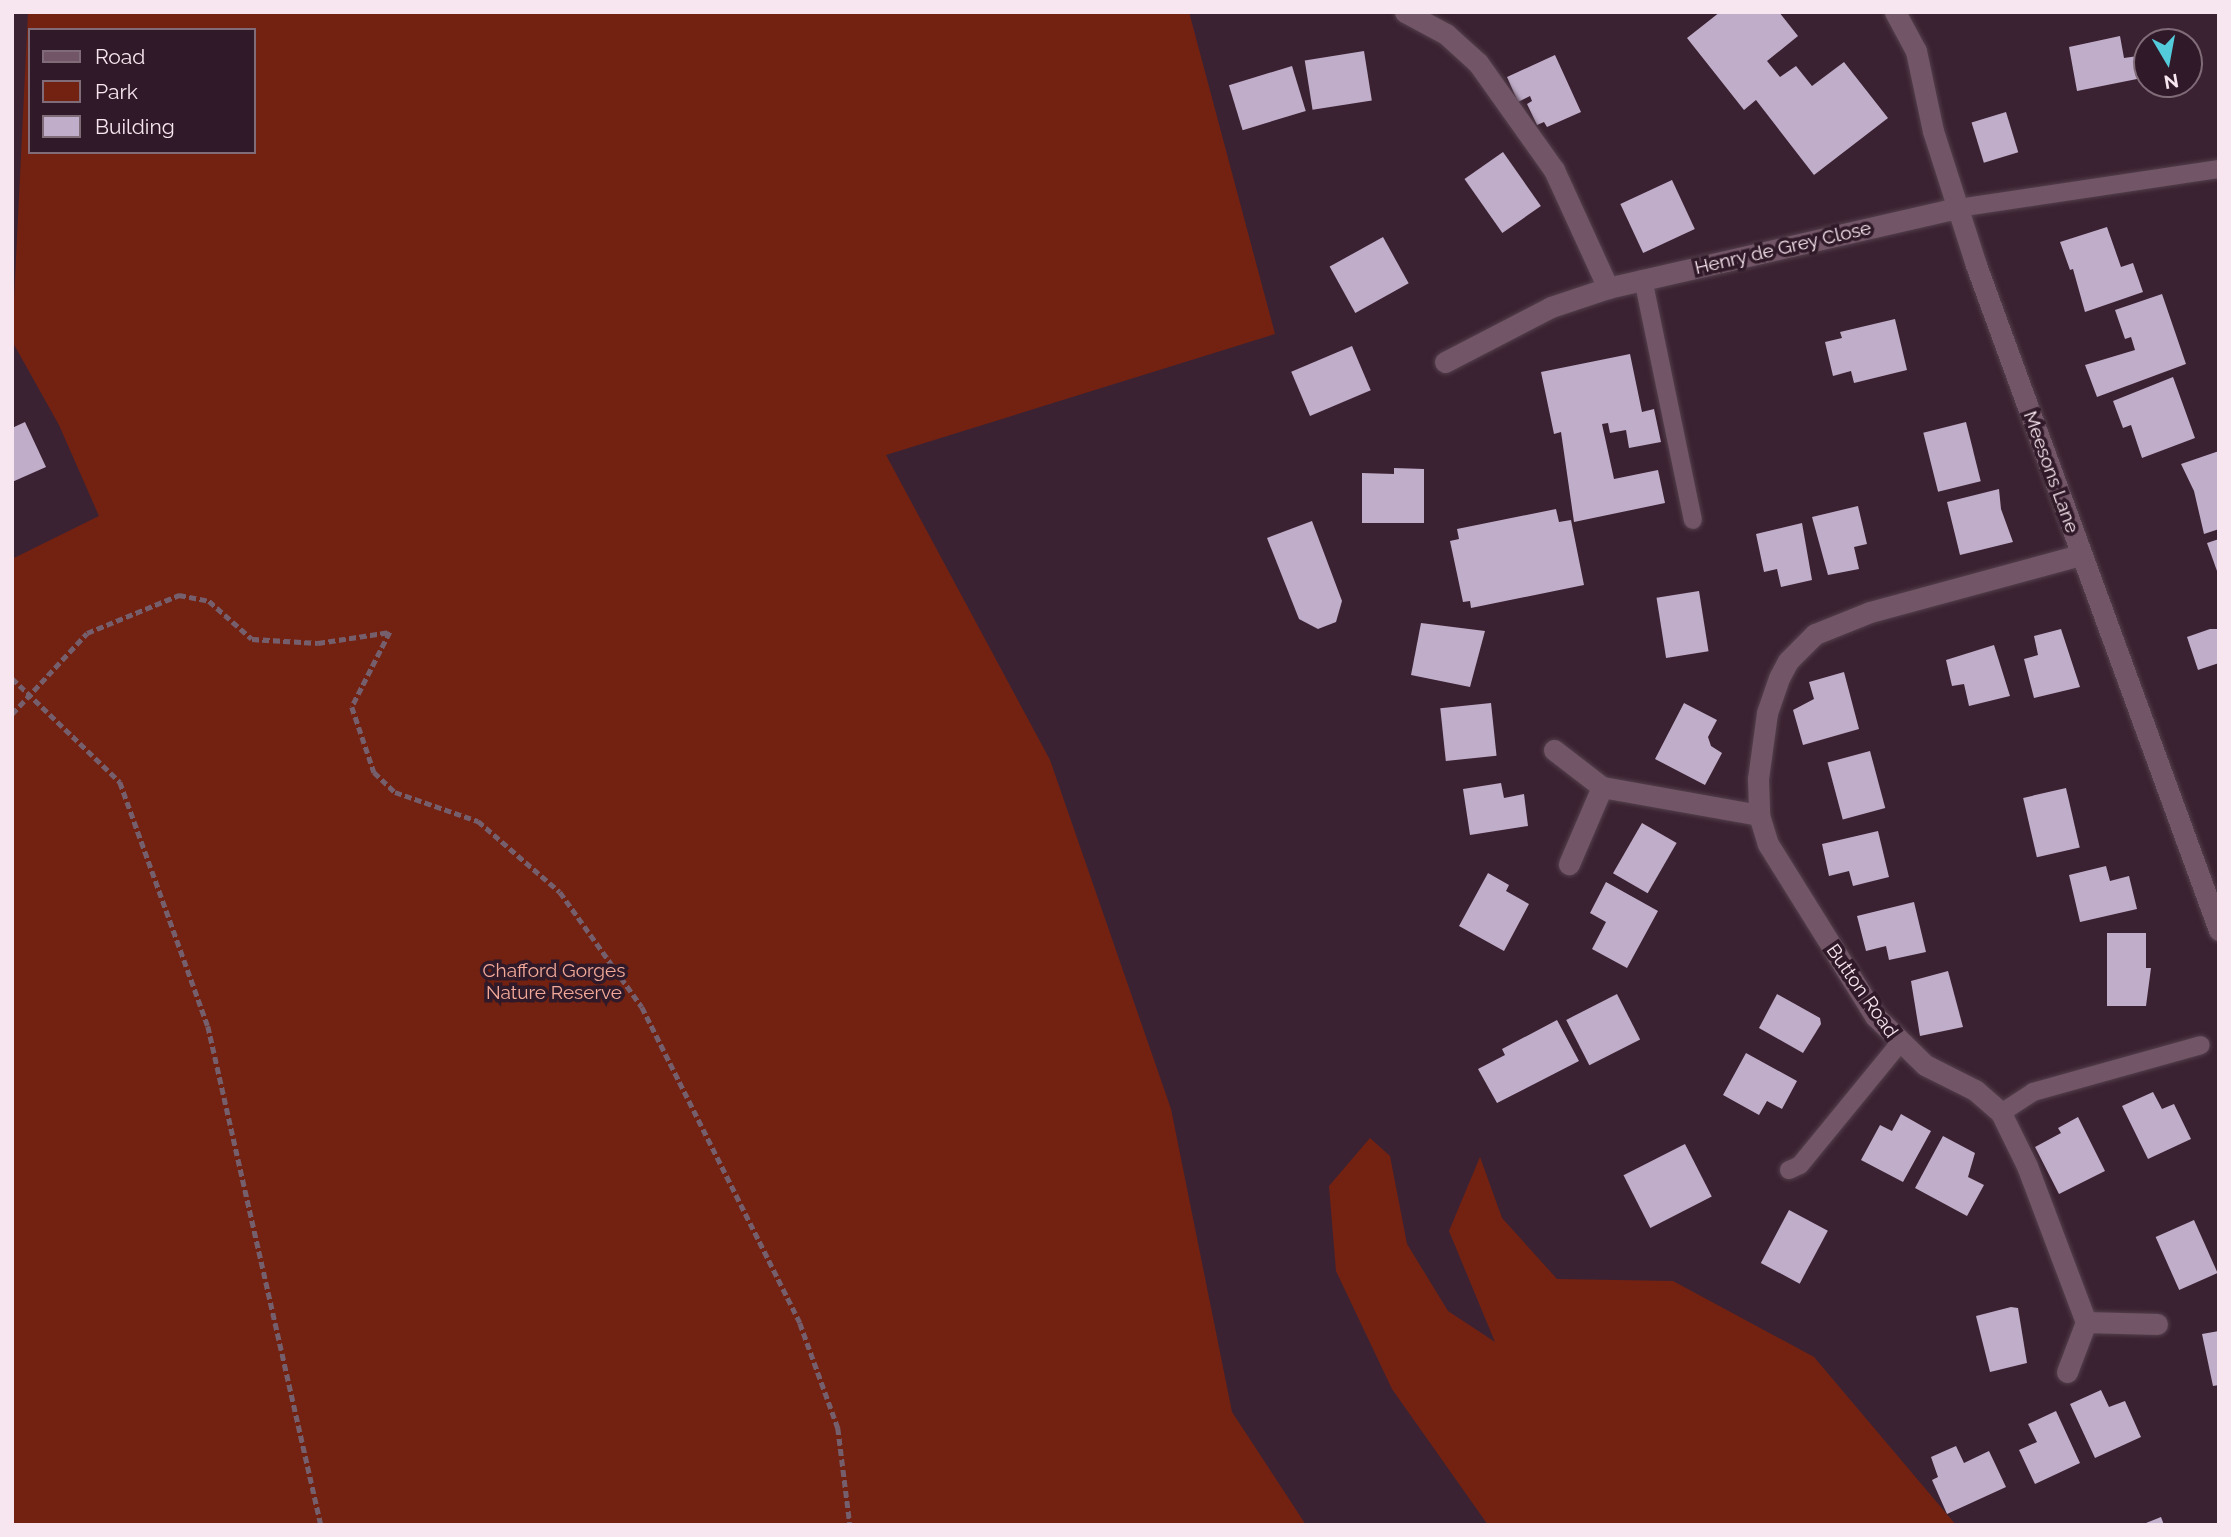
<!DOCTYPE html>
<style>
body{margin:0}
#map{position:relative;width:2231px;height:1537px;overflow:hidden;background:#3b2232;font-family:Raleway,sans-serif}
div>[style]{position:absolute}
.green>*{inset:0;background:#732212}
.building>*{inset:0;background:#bfadc9;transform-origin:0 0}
.path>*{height:4.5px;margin-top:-2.25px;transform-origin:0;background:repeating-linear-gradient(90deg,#765f6d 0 7px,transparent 0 10.5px)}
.roads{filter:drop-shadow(0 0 2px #54404d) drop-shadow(0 0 2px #54404d)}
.lane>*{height:18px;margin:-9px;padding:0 9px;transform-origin:9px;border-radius:9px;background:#725667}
.street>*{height:21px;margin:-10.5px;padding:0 10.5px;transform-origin:10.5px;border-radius:10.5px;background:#725667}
span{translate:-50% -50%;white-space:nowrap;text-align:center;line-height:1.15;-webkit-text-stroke:7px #301928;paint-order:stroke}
.street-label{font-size:19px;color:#f7e6f0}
.park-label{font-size:19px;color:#f2a999}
.frame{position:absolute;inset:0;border:14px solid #f7e6f0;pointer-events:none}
.legend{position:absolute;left:28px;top:28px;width:228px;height:126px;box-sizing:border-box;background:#301928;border:2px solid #806b78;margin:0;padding:9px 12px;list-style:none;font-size:21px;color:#f7e6f0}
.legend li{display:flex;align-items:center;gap:14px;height:35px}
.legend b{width:35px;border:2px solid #806b78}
.north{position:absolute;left:2133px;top:28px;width:70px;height:70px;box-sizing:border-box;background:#301928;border:2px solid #806b78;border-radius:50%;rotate:170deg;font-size:19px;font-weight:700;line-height:28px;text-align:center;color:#f7e6f0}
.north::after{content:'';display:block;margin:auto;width:24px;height:32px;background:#53cbdb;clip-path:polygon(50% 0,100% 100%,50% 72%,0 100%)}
</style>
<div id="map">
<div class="green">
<i style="clip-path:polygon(evenodd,28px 12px,1189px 12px,1275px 334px,886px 455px,1050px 760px,1171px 1109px,1232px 1412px,1306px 1525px,12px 1525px,12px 559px,99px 516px,59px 425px,12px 341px,28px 12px,30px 30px,254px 30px,254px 152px,30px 152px,30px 30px)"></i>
<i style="clip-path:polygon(1370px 1138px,1390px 1156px,1407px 1244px,1448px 1311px,1495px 1342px,1449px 1231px,1480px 1157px,1502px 1218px,1557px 1279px,1673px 1281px,1814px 1357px,1956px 1525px,1488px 1525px,1392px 1389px,1336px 1271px,1329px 1186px)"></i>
</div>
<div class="building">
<i style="clip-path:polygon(1720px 12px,1779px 12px,1798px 36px,1767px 61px,1780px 77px,1796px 66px,1812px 86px,1844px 62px,1888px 118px,1814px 175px,1756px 100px,1744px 110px,1687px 38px)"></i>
<i style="clip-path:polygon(2120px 36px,2124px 58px,2145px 55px,2147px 77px,2077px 91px,2069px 47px)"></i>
<i style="left:1364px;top:51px;width:50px;height:60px;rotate:81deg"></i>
<i style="clip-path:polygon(1555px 55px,1581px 112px,1547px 127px,1544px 122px,1537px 125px,1527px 104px,1532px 101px,1530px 96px,1518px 102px,1507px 77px)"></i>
<i style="left:1292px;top:66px;width:47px;height:66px;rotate:73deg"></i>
<i style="left:2006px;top:112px;width:42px;height:36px;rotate:73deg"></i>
<i style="left:1503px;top:152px;width:66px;height:47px;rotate:55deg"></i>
<i style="left:1672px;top:180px;width:54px;height:57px;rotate:65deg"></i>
<i style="clip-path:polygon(2107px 227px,2121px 267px,2133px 263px,2143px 292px,2085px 312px,2073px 269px,2070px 270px,2060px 242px)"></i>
<i style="left:1383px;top:237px;width:53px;height:61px;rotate:61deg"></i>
<i style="clip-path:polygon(2162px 294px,2186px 364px,2097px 397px,2085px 365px,2135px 350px,2131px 337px,2125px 339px,2115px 310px)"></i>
<i style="clip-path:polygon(1895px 319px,1907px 370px,1854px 383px,1851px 371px,1833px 376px,1825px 342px,1842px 338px,1840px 332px)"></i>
<i style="left:1352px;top:346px;width:48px;height:66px;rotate:67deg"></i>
<i style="clip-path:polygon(1630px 354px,1642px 412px,1654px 409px,1661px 442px,1629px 448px,1626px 430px,1610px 433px,1608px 423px,1602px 424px,1614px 479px,1658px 470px,1665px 503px,1574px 522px,1561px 432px,1554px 434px,1541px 372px)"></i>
<i style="clip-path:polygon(2173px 377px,2195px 438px,2142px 458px,2131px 425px,2123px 428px,2113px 401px)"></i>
<i style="clip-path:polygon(25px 422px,46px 467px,12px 482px,12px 428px)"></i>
<i style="left:1966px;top:422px;width:61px;height:44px;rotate:76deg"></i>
<i style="clip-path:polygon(2219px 451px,2219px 529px,2204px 534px,2194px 491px,2181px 464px)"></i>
<i style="clip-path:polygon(1394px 468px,1424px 469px,1424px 523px,1362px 523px,1362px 473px,1394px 474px)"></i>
<i style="clip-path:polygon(1999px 489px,2001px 509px,2013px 542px,1960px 555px,1947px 502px)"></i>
<i style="clip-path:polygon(1858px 506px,1867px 544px,1854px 547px,1859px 569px,1828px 575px,1812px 517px)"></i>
<i style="clip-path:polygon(1556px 509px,1559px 522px,1571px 520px,1584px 585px,1471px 608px,1470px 601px,1463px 602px,1450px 541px,1459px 539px,1457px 529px)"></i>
<i style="clip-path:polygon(1312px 521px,1342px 601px,1336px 622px,1318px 629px,1299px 619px,1267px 538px)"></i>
<i style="clip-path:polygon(1802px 523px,1812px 580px,1781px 587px,1777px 569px,1764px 572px,1756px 534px)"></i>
<i style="clip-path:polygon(2219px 539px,2219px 571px,2217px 571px,2207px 543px)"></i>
<i style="left:1699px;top:591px;width:61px;height:43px;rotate:81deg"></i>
<i style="clip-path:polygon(1421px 623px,1485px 631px,1470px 687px,1411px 675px)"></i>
<i style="clip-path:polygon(2061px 629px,2080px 687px,2034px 698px,2024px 659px,2038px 655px,2034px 636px)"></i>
<i style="clip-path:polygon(2210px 629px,2219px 629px,2219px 663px,2198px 670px,2187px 637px)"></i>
<i style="clip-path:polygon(1994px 645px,2010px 696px,1969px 706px,1964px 684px,1952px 686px,1946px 660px)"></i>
<i style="clip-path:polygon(1844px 672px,1859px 729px,1803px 745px,1793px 710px,1814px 699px,1809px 682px)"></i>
<i style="left:1491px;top:703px;width:53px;height:51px;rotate:84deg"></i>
<i style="clip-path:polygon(1684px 703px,1717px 720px,1708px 737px,1711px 746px,1722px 753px,1705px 785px,1655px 759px)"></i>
<i style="left:1870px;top:751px;width:59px;height:44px;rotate:75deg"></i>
<i style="clip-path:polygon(1501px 783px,1504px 798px,1524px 794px,1528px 826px,1470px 835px,1463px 789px)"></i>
<i style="left:2066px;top:788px;width:61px;height:44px;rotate:77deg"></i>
<i style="left:1642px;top:823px;width:40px;height:58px;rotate:30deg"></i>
<i style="clip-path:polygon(1878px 831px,1889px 877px,1853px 886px,1849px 871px,1829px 876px,1822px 844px)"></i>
<i style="clip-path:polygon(2106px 866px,2110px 881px,2129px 876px,2137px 909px,2080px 922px,2069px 875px)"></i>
<i style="clip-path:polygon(1488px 873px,1509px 885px,1506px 891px,1529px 904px,1504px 951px,1459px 926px)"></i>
<i style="clip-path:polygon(1606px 882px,1658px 911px,1627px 968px,1592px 949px,1606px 922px,1590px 913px)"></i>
<i style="clip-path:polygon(1914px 902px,1926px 952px,1889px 960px,1886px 946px,1866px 951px,1857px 916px)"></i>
<i style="clip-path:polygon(2107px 933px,2146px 933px,2146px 968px,2151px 968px,2146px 1006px,2107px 1006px)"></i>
<i style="clip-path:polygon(1948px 971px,1963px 1027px,1920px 1036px,1911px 981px)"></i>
<i style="left:1617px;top:994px;width:51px;height:57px;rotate:63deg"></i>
<i style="clip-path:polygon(1777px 994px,1820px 1018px,1821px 1024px,1803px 1053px,1759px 1028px)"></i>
<i style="clip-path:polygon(1557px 1020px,1579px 1061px,1497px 1103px,1478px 1069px,1505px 1055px,1502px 1049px)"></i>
<i style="clip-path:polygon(1746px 1053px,1797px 1081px,1782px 1109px,1767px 1101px,1759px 1115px,1723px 1095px)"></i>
<i style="clip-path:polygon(2153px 1092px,2162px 1109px,2174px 1104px,2191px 1139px,2148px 1159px,2122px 1106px)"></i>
<i style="clip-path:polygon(1901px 1114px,1931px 1131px,1903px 1182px,1861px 1160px,1880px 1125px,1892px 1131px)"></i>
<i style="clip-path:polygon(2078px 1117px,2105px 1171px,2059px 1194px,2035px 1147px,2061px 1133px,2058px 1128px)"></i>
<i style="clip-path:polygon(1943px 1136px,1975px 1153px,1968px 1177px,1984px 1185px,1967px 1216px,1915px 1188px)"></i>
<i style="left:1685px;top:1144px;width:59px;height:69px;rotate:63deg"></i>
<i style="left:1789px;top:1210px;width:44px;height:60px;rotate:28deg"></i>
<i style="left:2194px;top:1220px;width:58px;height:42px;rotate:66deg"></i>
<i style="clip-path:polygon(2011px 1307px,2018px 1308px,2027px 1363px,1990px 1372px,1976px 1316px)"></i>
<i style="clip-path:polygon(2219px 1331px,2219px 1385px,2213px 1386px,2202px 1334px)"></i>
<i style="clip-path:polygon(2101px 1390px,2109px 1407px,2125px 1401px,2141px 1437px,2095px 1458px,2070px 1404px)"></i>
<i style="clip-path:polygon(2056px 1411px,2080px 1463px,2035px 1484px,2019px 1450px,2037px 1442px,2028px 1424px)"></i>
<i style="clip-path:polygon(1956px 1446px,1964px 1463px,1989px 1451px,2006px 1487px,1947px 1514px,1932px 1480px,1938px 1477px,1931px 1457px)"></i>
<i style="clip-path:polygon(2161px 1517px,2164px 1525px,2141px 1525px)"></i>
</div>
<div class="path">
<i style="left:12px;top:678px;width:150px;rotate:43.9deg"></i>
<i style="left:120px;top:782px;width:259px;rotate:70.2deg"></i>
<i style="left:208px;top:1026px;width:512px;rotate:77.24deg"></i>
<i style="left:12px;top:714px;width:110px;rotate:-47.2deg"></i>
<i style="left:87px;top:633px;width:100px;rotate:-22.4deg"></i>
<i style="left:179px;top:595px;width:31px;rotate:11deg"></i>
<i style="left:209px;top:601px;width:57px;rotate:41.5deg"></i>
<i style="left:252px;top:639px;width:66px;rotate:3.5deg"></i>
<i style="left:318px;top:643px;width:73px;rotate:-8.7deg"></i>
<i style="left:390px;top:632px;width:84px;rotate:116.9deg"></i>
<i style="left:352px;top:707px;width:69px;rotate:71.3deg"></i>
<i style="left:374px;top:772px;width:29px;rotate:44deg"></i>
<i style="left:395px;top:792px;width:88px;rotate:19.3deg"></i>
<i style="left:478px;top:821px;width:108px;rotate:40.9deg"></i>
<i style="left:560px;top:892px;width:141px;rotate:54.5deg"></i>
<i style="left:642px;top:1007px;width:353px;rotate:63.4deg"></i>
<i style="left:800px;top:1323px;width:112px;rotate:70.1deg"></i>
<i style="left:838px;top:1428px;width:98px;rotate:82.9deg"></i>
</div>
<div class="roads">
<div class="lane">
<i style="left:1958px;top:208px;width:264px;rotate:-8.5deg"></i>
<i style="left:1643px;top:279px;width:246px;rotate:78.3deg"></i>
<i style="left:2001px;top:1113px;width:38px;rotate:-33deg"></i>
<i style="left:2033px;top:1092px;width:174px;rotate:-15.6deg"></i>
<i style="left:1789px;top:1170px;width:12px;rotate:-24deg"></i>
<i style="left:1800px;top:1165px;width:156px;rotate:-50.7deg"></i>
</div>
<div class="street">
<i style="left:1405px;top:12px;width:47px;rotate:28.2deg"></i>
<i style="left:1446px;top:34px;width:43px;rotate:42.2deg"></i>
<i style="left:1478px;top:63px;width:131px;rotate:54.6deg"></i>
<i style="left:1554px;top:170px;width:130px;rotate:65.4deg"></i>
<i style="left:1895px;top:12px;width:44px;rotate:61.7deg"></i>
<i style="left:1916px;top:51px;width:82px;rotate:78deg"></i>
<i style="left:1933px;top:131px;width:141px;rotate:72.2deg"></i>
<i style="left:1976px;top:265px;width:708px;rotate:69.93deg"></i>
<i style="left:1445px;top:362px;width:119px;rotate:-27.4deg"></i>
<i style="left:1551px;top:307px;width:60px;rotate:-18.4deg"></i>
<i style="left:1608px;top:288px;width:359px;rotate:-12.9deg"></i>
<i style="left:2080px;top:555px;width:218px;rotate:164.8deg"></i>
<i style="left:1870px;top:612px;width:59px;rotate:158.2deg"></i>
<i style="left:1815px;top:634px;width:38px;rotate:135deg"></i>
<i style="left:1788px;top:661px;width:19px;rotate:118deg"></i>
<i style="left:1779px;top:678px;width:37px;rotate:109deg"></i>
<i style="left:1767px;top:713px;width:67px;rotate:97.8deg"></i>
<i style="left:1758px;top:779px;width:36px;rotate:88deg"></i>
<i style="left:1759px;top:815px;width:30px;rotate:73deg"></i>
<i style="left:1768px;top:844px;width:203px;rotate:58.1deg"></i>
<i style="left:1875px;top:1016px;width:70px;rotate:44.4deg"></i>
<i style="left:1925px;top:1065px;width:56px;rotate:26.6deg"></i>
<i style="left:1975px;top:1090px;width:35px;rotate:41deg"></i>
<i style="left:2001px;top:1113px;width:59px;rotate:63.9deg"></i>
<i style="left:2027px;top:1166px;width:167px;rotate:69.3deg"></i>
<i style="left:1554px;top:750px;width:61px;rotate:37.6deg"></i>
<i style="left:1602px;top:787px;width:84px;rotate:113.2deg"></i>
<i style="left:1602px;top:787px;width:159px;rotate:10.1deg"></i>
<i style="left:2067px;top:1372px;width:53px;rotate:-69.2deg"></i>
<i style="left:2086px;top:1322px;width:71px;rotate:1.6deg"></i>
</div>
</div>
<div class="street-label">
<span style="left:1783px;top:248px;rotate:-13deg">Henry de Grey Close</span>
<span style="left:2051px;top:472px;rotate:70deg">Meesons Lane</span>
<span style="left:1862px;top:991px;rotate:55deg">Button Road</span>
</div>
<div class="park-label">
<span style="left:554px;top:982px">Chafford Gorges<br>Nature Reserve</span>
</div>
<div class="frame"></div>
<ul class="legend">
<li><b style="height:9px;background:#725667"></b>Road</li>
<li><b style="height:19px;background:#732212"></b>Park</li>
<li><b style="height:19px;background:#bfadc9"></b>Building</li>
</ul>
<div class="north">N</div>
</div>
